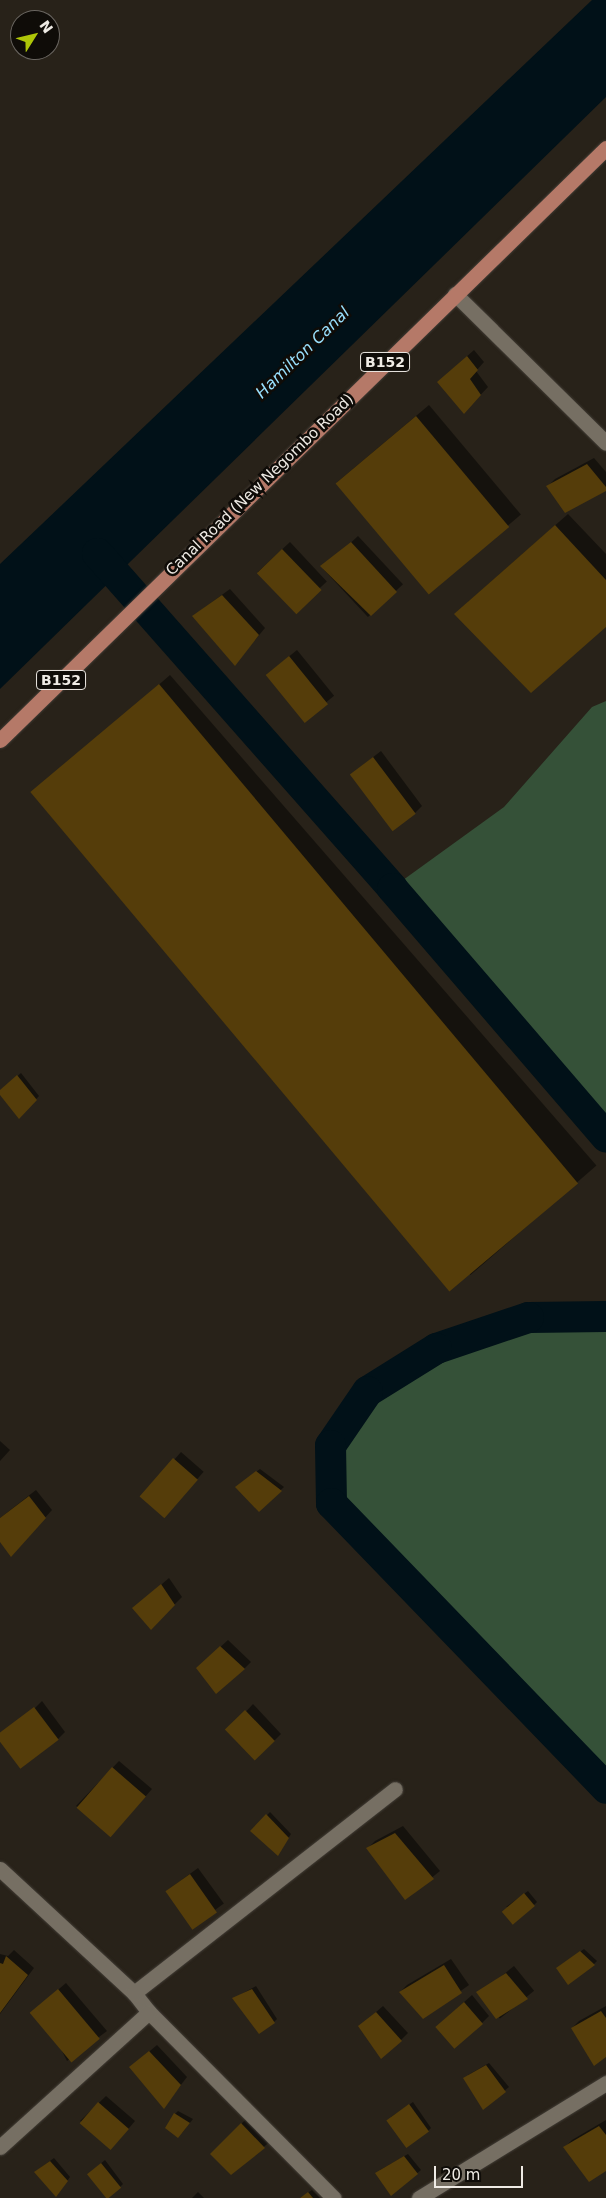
<!DOCTYPE html>
<style>
body{margin:0}
#map{position:relative;width:606px;height:2198px;overflow:hidden;background:#282219;font-family:"DejaVu Sans",sans-serif}
div>[style]{position:absolute}
.green>*{inset:0;background:#355138}
.water>*{inset:0;background:#011118}
.shadow>*{inset:0;background:#0007;transform-origin:0 0}
.canal>*{height:31px;margin:-15.5px;padding:0 15.5px;transform-origin:15.5px;border-radius:15.5px;background:#011118}
.building>*{inset:0;background:#553d0a;transform-origin:0 0}
.roads{filter:drop-shadow(0 0 1px #423d36) drop-shadow(0 0 1px #423d36)}
.minor>*{height:15px;margin:-7.5px;padding:0 7.5px;transform-origin:7.5px;border-radius:7.5px;background:#766f63}
.primary>*{height:15px;margin:-7.5px;padding:0 7.5px;transform-origin:7.5px;border-radius:7.5px;background:#b57968}
span{translate:-50% -50%;white-space:nowrap;text-align:center;line-height:1.15;-webkit-text-stroke:5px #0f0c08;paint-order:stroke}
.shield-label span{padding:1px 4px;background:#0f0c08;border:1px solid;border-radius:4px;-webkit-text-stroke-width:0}
.shield-label{font-size:14px;color:#efebe5;font-weight:700}
.street-label{font-size:15px;color:#efebe5}
.water-label{font-size:16px;color:#98dffc;font-style:italic}
.north{position:absolute;left:10px;top:10px;width:50px;height:50px;box-sizing:border-box;background:#0f0c08;border:1px solid #696560;border-radius:50%;rotate:54deg;font-size:14px;font-weight:700;line-height:20px;text-align:center;color:#efebe5}
.north::after{content:'';display:block;margin:auto;width:18px;height:22px;background:#aec508;clip-path:polygon(50% 0,100% 100%,50% 72%,0 100%)}
.scale{position:absolute;left:434px;top:2166px;width:89px;height:22px;box-sizing:border-box;border:2px solid #efebe5;border-top:0;padding-left:6px;font-size:15px;line-height:18px;white-space:nowrap;color:#efebe5;-webkit-text-stroke:4px #0f0c08;paint-order:stroke}
</style>
<div id="map">
<div class="green">
<i style="clip-path:polygon(606px 701px,606px 1137px,392px 888px,504px 807px,592px 707px)"></i>
<i style="clip-path:polygon(606px 1316px,606px 1788px,331px 1503px,330px 1445px,367px 1391px,436px 1348px,528px 1317px)"></i>
</div>
<div class="water">
<i style="clip-path:polygon(592px 0,606px 0,606px 97px,0 689px,0 564px)"></i>
</div>
<div class="shadow">
<i style="clip-path:polygon(474px 350px,484px 362px,476px 371px,488px 387px,471px 405px,446px 375px)"></i>
<i style="left:429px;top:405px;width:143px;height:120px;rotate:50deg"></i>
<i style="clip-path:polygon(594px 458px,606px 472px,606px 490px,548px 486px,555px 479px)"></i>
<i style="clip-path:polygon(568px 514px,606px 554px,606px 625px,468px 602px)"></i>
<i style="left:358px;top:536px;width:66px;height:48px;rotate:47deg"></i>
<i style="left:290px;top:542px;width:54px;height:44px;rotate:47deg"></i>
<i style="clip-path:polygon(230px 589px,265px 628px,235px 664px,193px 616px)"></i>
<i style="left:297px;top:650px;width:59px;height:39px;rotate:51deg"></i>
<i style="left:170px;top:675px;width:650px;height:167px;rotate:49deg"></i>
<i style="clip-path:polygon(381px 751px,422px 806px,415px 813px,359px 768px)"></i>
<i style="clip-path:polygon(21px 1073px,39px 1096px,19px 1117px,0 1091px)"></i>
<i style="clip-path:polygon(0 1441px,10px 1450px,0 1461px)"></i>
<i style="left:181px;top:1452px;width:30px;height:60px;rotate:41deg"></i>
<i style="clip-path:polygon(260px 1469px,284px 1487px,259px 1510px,240px 1484px)"></i>
<i style="clip-path:polygon(36px 1490px,52px 1510px,18px 1548px,0 1540px,0 1518px)"></i>
<i style="clip-path:polygon(169px 1578px,182px 1597px,151px 1628px,134px 1608px)"></i>
<i style="clip-path:polygon(228px 1640px,251px 1662px,244px 1669px,205px 1661px)"></i>
<i style="clip-path:polygon(42px 1701px,65px 1732px,58px 1739px,2px 1741px)"></i>
<i style="clip-path:polygon(253px 1704px,281px 1734px,264px 1751px,228px 1731px)"></i>
<i style="clip-path:polygon(119px 1761px,152px 1789px,116px 1830px,76px 1806px)"></i>
<i style="clip-path:polygon(270px 1812px,291px 1834px,278px 1854px,252px 1831px)"></i>
<i style="clip-path:polygon(403px 1826px,440px 1871px,405px 1899px,368px 1848px,375px 1841px)"></i>
<i style="left:198px;top:1868px;width:44px;height:38px;rotate:54deg"></i>
<i style="clip-path:polygon(528px 1891px,537px 1902px,534px 1905px,506px 1907px)"></i>
<i style="clip-path:polygon(584px 1949px,597px 1961px,594px 1964px,561px 1965px)"></i>
<i style="clip-path:polygon(14px 1950px,34px 1968px,0 2014px,0 1954px,8px 1956px)"></i>
<i style="clip-path:polygon(451px 1959px,469px 1985px,423px 2018px,400px 1992px,407px 1985px)"></i>
<i style="left:514px;top:1966px;width:32px;height:44px;rotate:51deg"></i>
<i style="clip-path:polygon(66px 1983px,107px 2031px,67px 2061px,39px 2006px)"></i>
<i style="clip-path:polygon(256px 1986px,277px 2019px,274px 2022px,233px 1999px)"></i>
<i style="clip-path:polygon(472px 1995px,489px 2016px,482px 2023px,444px 2020px)"></i>
<i style="clip-path:polygon(383px 2006px,408px 2033px,401px 2040px,359px 2027px)"></i>
<i style="clip-path:polygon(606px 2006px,606px 2055px,572px 2028px,579px 2021px)"></i>
<i style="clip-path:polygon(157px 2045px,187px 2077px,164px 2107px,131px 2067px)"></i>
<i style="clip-path:polygon(489px 2063px,509px 2087px,483px 2108px,468px 2075px)"></i>
<i style="clip-path:polygon(106px 2096px,135px 2121px,118px 2141px,80px 2121px)"></i>
<i style="clip-path:polygon(413px 2102px,431px 2128px,428px 2131px,391px 2117px)"></i>
<i style="clip-path:polygon(178px 2111px,193px 2119px,182px 2133px,175px 2114px)"></i>
<i style="clip-path:polygon(249px 2116px,272px 2140px,231px 2174px,212px 2154px)"></i>
<i style="clip-path:polygon(606px 2120px,606px 2169px,565px 2147px,572px 2140px)"></i>
<i style="clip-path:polygon(408px 2154px,421px 2170px,392px 2194px,380px 2170px)"></i>
<i style="clip-path:polygon(54px 2158px,70px 2177px,59px 2192px,39px 2169px)"></i>
<i style="clip-path:polygon(105px 2160px,123px 2184px,120px 2187px,92px 2171px)"></i>
<i style="clip-path:polygon(312px 2190px,320px 2198px,300px 2198px)"></i>
<i style="clip-path:polygon(198px 2192px,204px 2198px,192px 2198px)"></i>
</div>
<div class="canal">
<i style="left:97px;top:553px;width:446px;rotate:48.6deg"></i>
<i style="left:392px;top:888px;width:328px;rotate:49.3deg"></i>
<i style="left:606px;top:1316px;width:78px;rotate:179.3deg"></i>
<i style="left:528px;top:1317px;width:97px;rotate:161.4deg"></i>
<i style="left:436px;top:1348px;width:81px;rotate:148.1deg"></i>
<i style="left:367px;top:1391px;width:65px;rotate:124.4deg"></i>
<i style="left:330px;top:1445px;width:58px;rotate:89deg"></i>
<i style="left:331px;top:1503px;width:396px;rotate:46deg"></i>
</div>
<div class="building">
<i style="clip-path:polygon(467px 356px,478px 370px,470px 379px,481px 395px,464px 414px,437px 382px)"></i>
<i style="left:416px;top:416px;width:145px;height:105px;rotate:50deg"></i>
<i style="clip-path:polygon(587px 464px,606px 487px,606px 491px,565px 513px,546px 486px)"></i>
<i style="clip-path:polygon(555px 525px,606px 580px,606px 627px,531px 693px,454px 614px)"></i>
<i style="clip-path:polygon(351px 542px,397px 592px,371px 616px,320px 566px)"></i>
<i style="left:282px;top:549px;width:57px;height:35px;rotate:46deg"></i>
<i style="clip-path:polygon(222px 595px,259px 635px,235px 666px,192px 616px)"></i>
<i style="left:289px;top:656px;width:62px;height:30px;rotate:51deg"></i>
<i style="left:159px;top:684px;width:652px;height:168px;rotate:50deg"></i>
<i style="left:373px;top:757px;width:71px;height:29px;rotate:53deg"></i>
<i style="clip-path:polygon(17px 1075px,37px 1100px,19px 1119px,0 1095px,0 1090px)"></i>
<i style="left:173px;top:1458px;width:33px;height:51px;rotate:41deg"></i>
<i style="clip-path:polygon(256px 1471px,282px 1491px,259px 1512px,235px 1487px)"></i>
<i style="clip-path:polygon(29px 1496px,46px 1518px,11px 1557px,0 1542px,0 1518px)"></i>
<i style="clip-path:polygon(161px 1584px,175px 1605px,151px 1630px,132px 1608px)"></i>
<i style="clip-path:polygon(220px 1646px,245px 1669px,216px 1694px,196px 1668px)"></i>
<i style="left:34px;top:1707px;width:41px;height:48px;rotate:53deg"></i>
<i style="left:245px;top:1710px;width:43px;height:28px;rotate:46deg"></i>
<i style="left:112px;top:1767px;width:45px;height:54px;rotate:41deg"></i>
<i style="clip-path:polygon(266px 1814px,289px 1838px,278px 1856px,250px 1831px)"></i>
<i style="clip-path:polygon(395px 1833px,434px 1879px,405px 1900px,366px 1848px)"></i>
<i style="left:190px;top:1874px;width:47px;height:30px;rotate:55deg"></i>
<i style="left:524px;top:1893px;width:17px;height:29px;rotate:50deg"></i>
<i style="clip-path:polygon(580px 1951px,595px 1965px,568px 1985px,556px 1968px)"></i>
<i style="clip-path:polygon(6px 1956px,28px 1975px,0 2013px,0 1963px,3px 1964px)"></i>
<i style="clip-path:polygon(444px 1965px,462px 1993px,423px 2019px,399px 1992px)"></i>
<i style="clip-path:polygon(506px 1973px,528px 1999px,496px 2019px,476px 1992px)"></i>
<i style="left:58px;top:1989px;width:65px;height:37px;rotate:50deg"></i>
<i style="clip-path:polygon(252px 1989px,275px 2023px,259px 2034px,232px 1998px)"></i>
<i style="left:464px;top:2002px;width:29px;height:38px;rotate:49deg"></i>
<i style="clip-path:polygon(601px 2011px,606px 2018px,606px 2057px,594px 2066px,571px 2028px)"></i>
<i style="clip-path:polygon(376px 2012px,402px 2041px,381px 2059px,358px 2026px)"></i>
<i style="clip-path:polygon(149px 2051px,181px 2085px,164px 2109px,129px 2067px)"></i>
<i style="clip-path:polygon(486px 2065px,506px 2092px,483px 2110px,463px 2078px)"></i>
<i style="left:98px;top:2102px;width:41px;height:28px;rotate:41deg"></i>
<i style="left:409px;top:2104px;width:34px;height:28px;rotate:54deg"></i>
<i style="clip-path:polygon(174px 2113px,190px 2123px,178px 2138px,165px 2128px)"></i>
<i style="clip-path:polygon(241px 2123px,265px 2148px,231px 2175px,210px 2154px)"></i>
<i style="clip-path:polygon(599px 2126px,606px 2135px,606px 2171px,589px 2182px,563px 2147px)"></i>
<i style="clip-path:polygon(404px 2156px,418px 2174px,391px 2196px,375px 2173px)"></i>
<i style="clip-path:polygon(50px 2161px,68px 2181px,56px 2197px,34px 2172px)"></i>
<i style="left:101px;top:2163px;width:32px;height:18px;rotate:51deg"></i>
<i style="clip-path:polygon(308px 2192px,313px 2198px,300px 2198px)"></i>
</div>
<div class="roads">
<div class="minor">
<i style="left:455px;top:294px;width:212px;rotate:44.6deg"></i>
<i style="left:0;top:1869px;width:183px;rotate:42.8deg"></i>
<i style="left:134px;top:1993px;width:24px;rotate:52deg"></i>
<i style="left:149px;top:2012px;width:262px;rotate:45.2deg"></i>
<i style="left:134px;top:1993px;width:331px;rotate:-38deg"></i>
<i style="left:0;top:2147px;width:201px;rotate:-42.2deg"></i>
<i style="left:419px;top:2198px;width:220px;rotate:-31.6deg"></i>
</div>
<div class="primary">
<i style="left:0;top:740px;width:847px;rotate:-44.33deg"></i>
</div>
</div>
<div class="shield-label">
<span style="left:385px;top:362px">B152</span>
<span style="left:61px;top:680px">B152</span>
</div>
<div class="street-label">
<span style="left:260px;top:485px;rotate:-44deg">Canal Road (New Negombo Road)</span>
</div>
<div class="water-label">
<span style="left:303px;top:353px;rotate:-44deg">Hamilton Canal</span>
</div>
<div class="north">N</div>
<div class="scale">20 m</div>
</div>
